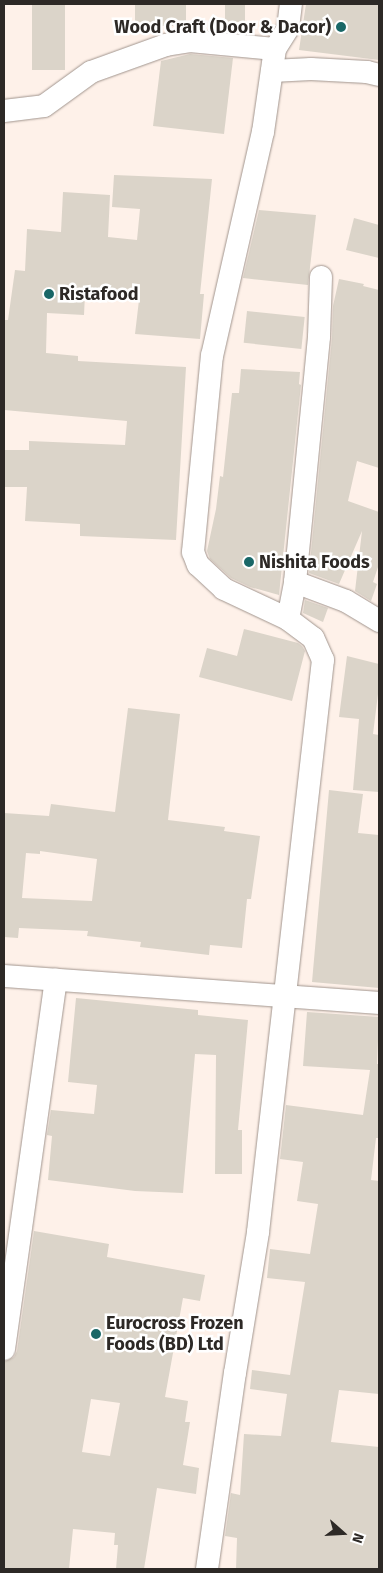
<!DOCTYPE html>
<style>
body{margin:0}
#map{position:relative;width:383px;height:1573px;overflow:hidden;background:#fef1e9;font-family:"Fira Sans",sans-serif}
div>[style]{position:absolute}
.building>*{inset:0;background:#dbd4c9;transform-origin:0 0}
.roads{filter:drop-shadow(0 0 1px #a1958e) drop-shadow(0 0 1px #a1958e)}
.minor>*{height:22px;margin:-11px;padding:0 11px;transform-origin:11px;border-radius:11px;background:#fff}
.dots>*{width:14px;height:14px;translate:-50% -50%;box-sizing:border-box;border:2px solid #fff;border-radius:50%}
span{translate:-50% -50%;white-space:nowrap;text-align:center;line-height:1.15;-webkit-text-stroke:5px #fff;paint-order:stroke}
.poi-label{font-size:18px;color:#2d2926;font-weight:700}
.right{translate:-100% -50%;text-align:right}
.left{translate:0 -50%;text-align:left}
.frame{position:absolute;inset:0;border:5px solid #2d2926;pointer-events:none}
.north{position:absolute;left:318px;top:1508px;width:50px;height:50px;-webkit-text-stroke:4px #fff;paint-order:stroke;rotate:109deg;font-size:14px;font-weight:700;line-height:20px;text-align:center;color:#2d2926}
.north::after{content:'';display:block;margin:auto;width:18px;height:22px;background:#2d2926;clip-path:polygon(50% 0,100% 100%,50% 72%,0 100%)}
</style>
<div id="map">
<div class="building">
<i style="left:32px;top:4px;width:33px;height:66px"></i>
<i style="left:186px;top:4px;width:22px;height:51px;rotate:90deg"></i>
<i style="left:225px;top:4px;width:20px;height:18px"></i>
<i style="clip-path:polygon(306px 4px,379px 4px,379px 60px,299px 50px)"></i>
<i style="clip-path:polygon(190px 54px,233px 58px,224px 134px,153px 126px,161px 61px)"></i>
<i style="clip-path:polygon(114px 175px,212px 179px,200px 294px,204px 294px,200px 339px,135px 334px,139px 300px,85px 294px,84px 315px,47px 313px,46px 353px,78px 356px,78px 361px,186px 367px,176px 540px,80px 536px,80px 524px,25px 521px,27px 487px,4px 487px,5px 450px,29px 450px,29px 441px,125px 445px,127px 421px,4px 410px,4px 320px,8px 320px,15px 270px,25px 271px,27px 229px,61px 232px,63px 192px,110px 195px,108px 237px,137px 240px,140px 209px,112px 207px)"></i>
<i style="clip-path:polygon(259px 210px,316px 215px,308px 285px,243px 278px)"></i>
<i style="clip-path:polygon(354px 218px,379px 225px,379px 258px,346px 250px)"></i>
<i style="clip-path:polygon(339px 279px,364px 284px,363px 286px,379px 290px,379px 468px,357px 461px,348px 501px,379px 512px,379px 564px,373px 582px,377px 584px,371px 601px,355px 591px,362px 531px,339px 584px,309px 573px,332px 338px,333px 306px)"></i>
<i style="left:247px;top:311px;width:58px;height:32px;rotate:6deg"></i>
<i style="clip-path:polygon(241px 369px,300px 372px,299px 384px,301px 385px,279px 595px,250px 587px,231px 578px,210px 559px,207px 551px,216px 509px,220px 476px,223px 477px,232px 393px,239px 393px)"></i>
<i style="clip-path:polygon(305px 600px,328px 608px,323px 622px,303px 613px)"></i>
<i style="clip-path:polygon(244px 629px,298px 643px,302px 646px,305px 651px,292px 701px,199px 677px,207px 648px,237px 656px)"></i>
<i style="clip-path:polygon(347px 656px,379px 664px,379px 686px,373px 734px,379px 735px,379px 792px,353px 790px,359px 719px,339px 717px)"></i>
<i style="clip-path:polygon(evenodd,128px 708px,180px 714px,168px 820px,225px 827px,224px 831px,260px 836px,251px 899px,247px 899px,242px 948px,210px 945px,209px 955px,140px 947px,141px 942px,87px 936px,88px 931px,19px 928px,18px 938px,4px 937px,4px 813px,49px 816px,51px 804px,115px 812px,128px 708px,40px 851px,97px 859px,92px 901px,22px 898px,26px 853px,40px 854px,40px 851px)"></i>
<i style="clip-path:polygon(329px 790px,363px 794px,358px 833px,379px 835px,379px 988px,312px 982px)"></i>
<i style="clip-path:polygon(76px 998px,198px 1010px,198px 1015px,248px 1020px,238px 1130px,242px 1130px,242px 1174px,215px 1174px,216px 1055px,195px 1054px,183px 1193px,135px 1191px,48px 1180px,52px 1136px,47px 1135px,51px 1110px,94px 1114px,97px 1085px,68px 1082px)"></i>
<i style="clip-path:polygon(307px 1012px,379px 1017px,377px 1064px,379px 1064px,379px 1138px,376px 1138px,371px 1180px,379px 1181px,379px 1394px,339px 1390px,331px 1442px,379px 1447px,379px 1569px,236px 1569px,237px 1538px,225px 1536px,231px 1493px,240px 1495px,244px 1434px,281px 1436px,287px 1394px,250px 1389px,252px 1370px,290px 1375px,305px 1282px,267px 1278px,270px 1249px,310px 1254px,318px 1204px,297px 1201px,303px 1162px,280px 1159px,286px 1105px,363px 1115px,370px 1070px,303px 1066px)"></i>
<i style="clip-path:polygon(evenodd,34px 1231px,109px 1244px,107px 1257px,205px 1275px,200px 1301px,183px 1298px,165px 1397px,188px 1401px,185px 1422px,190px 1422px,183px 1465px,199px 1468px,196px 1494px,157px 1488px,144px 1569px,116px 1569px,118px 1545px,114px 1545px,115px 1533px,73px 1529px,69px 1569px,4px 1569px,4px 1362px,14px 1357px,17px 1351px,34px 1231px,91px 1399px,120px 1403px,110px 1456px,82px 1452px,91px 1399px)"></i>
</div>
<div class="roads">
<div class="minor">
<i style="left:272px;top:71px;width:39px;rotate:-3deg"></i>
<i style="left:311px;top:69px;width:56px;rotate:3.1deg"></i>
<i style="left:367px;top:72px;width:12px;rotate:14deg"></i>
<i style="left:4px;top:111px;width:40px;rotate:-7.1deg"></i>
<i style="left:44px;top:106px;width:58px;rotate:-35.9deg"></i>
<i style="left:91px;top:72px;width:80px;rotate:-19.8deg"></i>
<i style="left:166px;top:45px;width:24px;rotate:-9deg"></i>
<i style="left:190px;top:41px;width:85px;rotate:5.4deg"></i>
<i style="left:275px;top:49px;width:25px;rotate:-58deg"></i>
<i style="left:288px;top:28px;width:24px;rotate:-83deg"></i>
<i style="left:295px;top:582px;width:54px;rotate:20.4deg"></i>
<i style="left:346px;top:601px;width:39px;rotate:31deg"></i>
<i style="left:288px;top:619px;width:38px;rotate:-79deg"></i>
<i style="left:295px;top:582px;width:246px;rotate:-84.4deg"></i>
<i style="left:319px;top:337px;width:60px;rotate:-88.1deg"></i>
<i style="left:4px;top:976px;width:376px;rotate:4.1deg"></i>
<i style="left:4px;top:1349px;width:373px;rotate:-82deg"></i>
<i style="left:207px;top:1569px;width:198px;rotate:-81.9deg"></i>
<i style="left:235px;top:1373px;width:143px;rotate:-80.7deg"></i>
<i style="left:258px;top:1232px;width:576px;rotate:-83.52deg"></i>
<i style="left:323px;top:660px;width:24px;rotate:-114deg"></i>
<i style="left:313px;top:638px;width:31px;rotate:-143deg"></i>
<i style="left:288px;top:619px;width:71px;rotate:-154.9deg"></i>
<i style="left:224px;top:589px;width:35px;rotate:-137deg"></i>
<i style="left:198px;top:565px;width:14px;rotate:-111deg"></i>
<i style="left:193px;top:552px;width:197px;rotate:-84.5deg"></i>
<i style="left:212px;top:356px;width:230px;rotate:-77.2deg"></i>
<i style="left:263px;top:132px;width:84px;rotate:-81.8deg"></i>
</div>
</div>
<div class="dots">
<i style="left:341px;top:27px;background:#196767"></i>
<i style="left:49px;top:294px;background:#196767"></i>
<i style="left:249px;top:562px;background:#196767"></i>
<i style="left:96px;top:1334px;background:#196767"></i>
</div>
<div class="poi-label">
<span class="right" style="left:331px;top:27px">Wood Craft (Door &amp; Dacor)</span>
<span class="left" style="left:59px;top:294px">Ristafood</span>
<span class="left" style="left:259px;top:562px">Nishita Foods</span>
<span class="left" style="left:106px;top:1334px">Eurocross Frozen<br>Foods (BD) Ltd</span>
</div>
<div class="frame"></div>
<div class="north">N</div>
</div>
